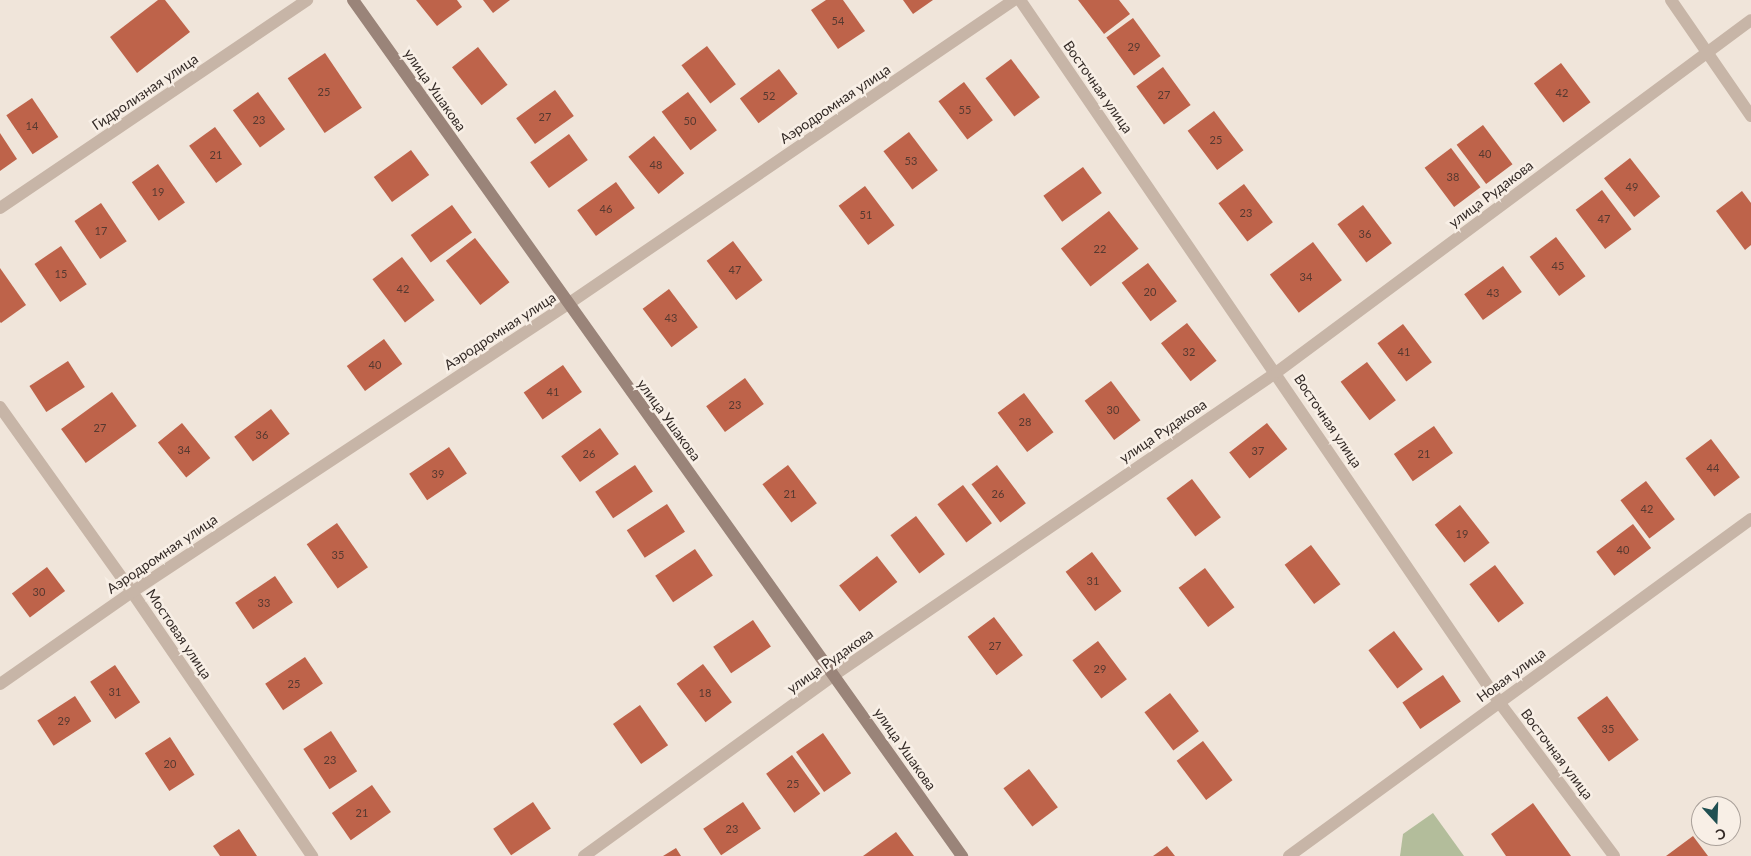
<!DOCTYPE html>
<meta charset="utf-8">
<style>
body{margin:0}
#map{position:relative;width:1751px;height:856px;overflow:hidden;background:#f0e5da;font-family:Lato,sans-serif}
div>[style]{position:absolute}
.green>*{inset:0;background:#b3bd9b}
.building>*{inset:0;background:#be634a;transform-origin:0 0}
.street>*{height:12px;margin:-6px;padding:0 6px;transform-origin:6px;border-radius:6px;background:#c7b5a7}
.secondary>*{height:12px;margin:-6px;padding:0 6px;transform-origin:6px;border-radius:6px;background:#9a8479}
span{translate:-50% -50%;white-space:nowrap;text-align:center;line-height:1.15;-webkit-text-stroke:5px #f8efe6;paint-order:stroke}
.number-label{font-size:11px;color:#563930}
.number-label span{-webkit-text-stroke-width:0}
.street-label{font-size:14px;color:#342b27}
.north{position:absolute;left:1691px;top:796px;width:50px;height:50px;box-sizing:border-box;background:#f8efe6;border:1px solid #aaa19a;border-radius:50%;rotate:160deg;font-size:14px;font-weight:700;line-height:20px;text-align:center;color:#342b27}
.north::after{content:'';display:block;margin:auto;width:18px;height:22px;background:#205052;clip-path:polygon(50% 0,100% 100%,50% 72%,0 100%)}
</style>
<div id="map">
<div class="green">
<i style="clip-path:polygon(1433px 813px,1464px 856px,1400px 856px,1403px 834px)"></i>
</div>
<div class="building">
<i style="clip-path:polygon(158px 0,165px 0,190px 32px,137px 73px,110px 37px)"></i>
<i style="clip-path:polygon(416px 0,457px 0,462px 7px,437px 26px)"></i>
<i style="clip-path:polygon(483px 0,510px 0,493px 13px)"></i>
<i style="clip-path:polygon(826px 0,843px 0,865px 31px,838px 49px,811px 10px)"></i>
<i style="clip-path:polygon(903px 0,933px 0,913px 14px)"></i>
<i style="clip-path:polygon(1078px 0,1119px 0,1130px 14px,1104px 34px)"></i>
<i style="left:1133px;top:18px;width:47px;height:33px;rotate:54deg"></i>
<i style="left:707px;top:46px;width:48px;height:32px;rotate:53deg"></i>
<i style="left:478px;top:47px;width:48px;height:33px;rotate:52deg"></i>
<i style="left:325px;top:53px;width:66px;height:45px;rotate:56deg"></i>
<i style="left:1011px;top:59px;width:48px;height:32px;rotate:53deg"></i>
<i style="left:1561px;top:63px;width:49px;height:34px;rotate:53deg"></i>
<i style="left:1163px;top:67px;width:47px;height:33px;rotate:54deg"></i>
<i style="left:779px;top:69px;width:31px;height:49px;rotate:53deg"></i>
<i style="left:964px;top:82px;width:48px;height:32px;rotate:53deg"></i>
<i style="left:555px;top:90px;width:32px;height:48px;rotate:54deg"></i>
<i style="left:258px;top:92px;width:46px;height:31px;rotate:54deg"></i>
<i style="left:688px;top:92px;width:48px;height:33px;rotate:53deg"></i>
<i style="left:32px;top:98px;width:47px;height:31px;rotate:56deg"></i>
<i style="left:1214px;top:111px;width:49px;height:33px;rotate:53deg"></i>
<i style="left:1483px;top:125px;width:49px;height:33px;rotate:53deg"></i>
<i style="left:215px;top:127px;width:46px;height:32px;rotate:54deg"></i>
<i style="left:909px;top:132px;width:48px;height:32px;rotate:53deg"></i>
<i style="clip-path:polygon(0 133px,17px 159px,0 171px)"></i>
<i style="left:569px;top:134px;width:32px;height:48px;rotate:54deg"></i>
<i style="left:654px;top:136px;width:48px;height:33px;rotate:51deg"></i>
<i style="left:1451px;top:148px;width:49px;height:33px;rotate:53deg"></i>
<i style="left:411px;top:150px;width:31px;height:46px;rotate:54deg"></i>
<i style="left:1630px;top:158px;width:49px;height:33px;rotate:52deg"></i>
<i style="left:158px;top:164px;width:47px;height:32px;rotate:55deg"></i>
<i style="left:1083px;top:167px;width:32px;height:49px;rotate:54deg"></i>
<i style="left:616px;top:182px;width:32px;height:48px;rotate:54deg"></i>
<i style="left:1244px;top:184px;width:48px;height:32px;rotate:53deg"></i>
<i style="left:865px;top:186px;width:49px;height:33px;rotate:53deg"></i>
<i style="left:1602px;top:190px;width:49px;height:33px;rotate:53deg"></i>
<i style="clip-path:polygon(1742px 191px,1751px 203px,1751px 245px,1745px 250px,1716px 211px)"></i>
<i style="left:101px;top:203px;width:46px;height:32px;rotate:56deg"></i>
<i style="left:452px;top:205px;width:34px;height:51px;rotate:54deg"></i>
<i style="left:1363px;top:205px;width:48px;height:32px;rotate:53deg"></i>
<i style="left:1109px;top:211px;width:48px;height:61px;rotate:52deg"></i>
<i style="left:1556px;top:237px;width:49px;height:33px;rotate:53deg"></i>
<i style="left:475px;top:238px;width:56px;height:37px;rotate:52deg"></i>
<i style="left:733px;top:241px;width:49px;height:33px;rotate:53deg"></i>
<i style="left:1313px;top:242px;width:48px;height:54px;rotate:53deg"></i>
<i style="left:61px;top:246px;width:46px;height:32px;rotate:56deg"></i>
<i style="left:402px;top:257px;width:54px;height:37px;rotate:53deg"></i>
<i style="left:1148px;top:263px;width:48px;height:33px;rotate:53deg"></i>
<i style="left:1503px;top:266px;width:32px;height:48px;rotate:54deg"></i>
<i style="clip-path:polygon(0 268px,26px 305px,1px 323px,0 322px)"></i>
<i style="left:669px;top:289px;width:48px;height:33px;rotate:53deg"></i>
<i style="left:1187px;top:323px;width:48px;height:33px;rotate:52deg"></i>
<i style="left:1403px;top:324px;width:48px;height:32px;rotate:53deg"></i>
<i style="left:384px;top:339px;width:31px;height:46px;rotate:54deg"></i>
<i style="left:68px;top:361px;width:31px;height:46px;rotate:57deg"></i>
<i style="left:1367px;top:362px;width:48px;height:33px;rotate:53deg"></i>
<i style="left:563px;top:365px;width:33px;height:48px;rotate:55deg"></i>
<i style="left:745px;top:378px;width:32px;height:48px;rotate:54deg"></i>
<i style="left:1111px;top:381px;width:49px;height:33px;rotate:53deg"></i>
<i style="left:112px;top:392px;width:42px;height:63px;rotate:54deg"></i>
<i style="left:1024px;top:393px;width:49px;height:33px;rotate:53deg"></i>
<i style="left:271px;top:409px;width:31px;height:46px;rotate:53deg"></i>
<i style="left:182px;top:423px;width:45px;height:31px;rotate:51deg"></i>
<i style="left:1267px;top:423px;width:33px;height:48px;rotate:52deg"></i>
<i style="left:1434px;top:426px;width:33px;height:49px;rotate:55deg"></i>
<i style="left:600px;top:428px;width:32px;height:48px;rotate:54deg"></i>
<i style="left:1711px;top:439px;width:48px;height:32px;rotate:53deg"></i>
<i style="left:449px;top:447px;width:32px;height:48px;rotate:56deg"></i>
<i style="left:635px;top:465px;width:32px;height:48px;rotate:56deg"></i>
<i style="left:788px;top:465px;width:48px;height:32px;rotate:53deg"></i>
<i style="left:997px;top:465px;width:48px;height:32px;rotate:53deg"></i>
<i style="left:1192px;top:479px;width:48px;height:32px;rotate:53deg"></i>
<i style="left:1646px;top:481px;width:48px;height:32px;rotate:53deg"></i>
<i style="left:963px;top:485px;width:48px;height:32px;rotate:53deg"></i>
<i style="left:667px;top:504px;width:33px;height:48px;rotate:57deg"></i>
<i style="left:1460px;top:505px;width:48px;height:32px;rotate:52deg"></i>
<i style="left:916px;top:516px;width:48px;height:32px;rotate:53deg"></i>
<i style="left:337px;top:523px;width:54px;height:37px;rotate:55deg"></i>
<i style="left:1633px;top:524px;width:30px;height:46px;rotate:53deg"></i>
<i style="left:1311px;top:545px;width:49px;height:33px;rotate:53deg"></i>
<i style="left:695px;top:549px;width:32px;height:48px;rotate:56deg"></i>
<i style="left:1092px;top:552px;width:49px;height:33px;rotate:53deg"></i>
<i style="left:877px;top:556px;width:33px;height:48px;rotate:52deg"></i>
<i style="left:1495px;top:565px;width:48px;height:32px;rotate:53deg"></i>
<i style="left:47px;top:567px;width:30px;height:44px;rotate:53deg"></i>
<i style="left:1205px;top:568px;width:49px;height:33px;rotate:53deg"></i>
<i style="left:275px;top:576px;width:32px;height:48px;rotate:56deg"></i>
<i style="left:994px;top:617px;width:48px;height:33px;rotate:53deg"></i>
<i style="left:753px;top:620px;width:32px;height:48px;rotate:56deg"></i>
<i style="left:1394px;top:631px;width:48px;height:32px;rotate:53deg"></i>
<i style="left:1098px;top:641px;width:48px;height:32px;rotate:53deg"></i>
<i style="left:305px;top:657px;width:32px;height:48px;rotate:56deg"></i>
<i style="left:703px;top:664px;width:48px;height:33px;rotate:53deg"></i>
<i style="left:115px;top:665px;width:45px;height:30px;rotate:56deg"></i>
<i style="left:1443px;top:675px;width:32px;height:49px;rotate:56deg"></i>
<i style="left:1170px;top:693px;width:48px;height:32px;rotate:53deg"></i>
<i style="left:75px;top:696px;width:30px;height:45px;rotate:57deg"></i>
<i style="left:1607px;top:696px;width:54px;height:37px;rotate:54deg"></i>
<i style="left:640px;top:705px;width:49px;height:33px;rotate:55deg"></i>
<i style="left:331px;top:731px;width:48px;height:33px;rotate:57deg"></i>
<i style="left:823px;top:733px;width:49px;height:33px;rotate:55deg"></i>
<i style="left:170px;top:737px;width:45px;height:30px;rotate:57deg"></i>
<i style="left:1203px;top:741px;width:49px;height:33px;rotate:53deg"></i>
<i style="left:792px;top:755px;width:48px;height:32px;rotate:54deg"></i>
<i style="left:1029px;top:769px;width:48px;height:32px;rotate:53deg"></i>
<i style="left:372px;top:785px;width:33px;height:49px;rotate:55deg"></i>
<i style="left:533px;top:802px;width:32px;height:48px;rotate:56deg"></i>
<i style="left:743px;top:802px;width:32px;height:48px;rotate:56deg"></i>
<i style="clip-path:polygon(1533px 803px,1571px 856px,1506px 856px,1491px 834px)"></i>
<i style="clip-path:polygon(239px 829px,257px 856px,220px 856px,213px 846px)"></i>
<i style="clip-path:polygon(896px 832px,914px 856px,863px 856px)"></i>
<i style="clip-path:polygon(1693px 836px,1708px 856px,1666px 856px)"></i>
<i style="clip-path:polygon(1167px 846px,1175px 856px,1153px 856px)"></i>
<i style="clip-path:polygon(676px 848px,681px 856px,663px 856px)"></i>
</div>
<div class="street">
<i style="left:1020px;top:0;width:850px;rotate:55.69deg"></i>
<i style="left:1499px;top:702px;width:192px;rotate:53.2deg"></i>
<i style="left:1671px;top:0;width:141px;rotate:55.4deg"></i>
<i style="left:0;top:208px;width:371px;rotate:-34.1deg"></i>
<i style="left:0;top:407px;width:227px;rotate:54.5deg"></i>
<i style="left:132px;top:592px;width:320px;rotate:55.7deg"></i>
<i style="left:0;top:684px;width:161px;rotate:-34.9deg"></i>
<i style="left:132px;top:592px;width:523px;rotate:-33.45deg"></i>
<i style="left:568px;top:304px;width:540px;rotate:-34.28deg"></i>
<i style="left:584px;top:856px;width:309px;rotate:-35.9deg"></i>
<i style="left:834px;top:675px;width:537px;rotate:-34.37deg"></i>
<i style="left:1277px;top:372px;width:590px;rotate:-36.6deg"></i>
<i style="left:1289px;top:856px;width:572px;rotate:-36.11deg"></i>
</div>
<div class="secondary">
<i style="left:353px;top:0;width:1051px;rotate:54.57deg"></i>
</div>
<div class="number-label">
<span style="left:838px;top:21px">54</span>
<span style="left:1134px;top:47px">29</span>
<span style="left:324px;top:92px">25</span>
<span style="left:1562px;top:93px">42</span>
<span style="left:1164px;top:95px">27</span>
<span style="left:769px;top:96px">52</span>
<span style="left:965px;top:110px">55</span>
<span style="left:545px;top:117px">27</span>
<span style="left:259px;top:120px">23</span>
<span style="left:690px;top:121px">50</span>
<span style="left:32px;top:126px">14</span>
<span style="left:1216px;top:140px">25</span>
<span style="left:1485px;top:154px">40</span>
<span style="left:216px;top:155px">21</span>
<span style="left:911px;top:161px">53</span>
<span style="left:656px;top:165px">48</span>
<span style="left:1453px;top:177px">38</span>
<span style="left:1632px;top:187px">49</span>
<span style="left:158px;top:192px">19</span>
<span style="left:606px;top:209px">46</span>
<span style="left:1246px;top:213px">23</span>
<span style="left:866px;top:215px">51</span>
<span style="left:1604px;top:219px">47</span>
<span style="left:101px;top:231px">17</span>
<span style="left:1365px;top:234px">36</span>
<span style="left:1100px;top:249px">22</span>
<span style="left:1558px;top:266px">45</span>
<span style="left:735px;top:270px">47</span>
<span style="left:61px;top:274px">15</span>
<span style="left:1306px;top:277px">34</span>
<span style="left:403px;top:289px">42</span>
<span style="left:1150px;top:292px">20</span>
<span style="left:1493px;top:293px">43</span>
<span style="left:671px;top:318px">43</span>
<span style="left:1189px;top:352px">32</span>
<span style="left:1404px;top:352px">41</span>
<span style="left:375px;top:365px">40</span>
<span style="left:553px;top:392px">41</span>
<span style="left:735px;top:405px">23</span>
<span style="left:1113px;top:410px">30</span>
<span style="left:1025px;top:422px">28</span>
<span style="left:100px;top:428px">27</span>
<span style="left:262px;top:435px">36</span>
<span style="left:184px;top:450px">34</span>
<span style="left:1258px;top:451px">37</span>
<span style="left:589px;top:454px">26</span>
<span style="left:1424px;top:454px">21</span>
<span style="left:1713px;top:468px">44</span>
<span style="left:438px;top:474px">39</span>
<span style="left:790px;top:494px">21</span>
<span style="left:998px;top:494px">26</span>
<span style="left:1647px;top:509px">42</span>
<span style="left:1462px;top:534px">19</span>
<span style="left:1623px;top:550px">40</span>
<span style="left:338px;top:555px">35</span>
<span style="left:1093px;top:581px">31</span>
<span style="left:39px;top:592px">30</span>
<span style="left:264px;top:603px">33</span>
<span style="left:995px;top:646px">27</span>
<span style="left:1100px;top:669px">29</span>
<span style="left:294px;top:684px">25</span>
<span style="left:115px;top:692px">31</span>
<span style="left:705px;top:693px">18</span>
<span style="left:64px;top:721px">29</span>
<span style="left:1608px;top:729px">35</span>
<span style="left:330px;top:760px">23</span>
<span style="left:170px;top:764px">20</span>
<span style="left:793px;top:784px">25</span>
<span style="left:362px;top:813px">21</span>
<span style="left:732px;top:829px">23</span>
</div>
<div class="street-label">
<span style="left:1098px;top:87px;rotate:55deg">Восточная улица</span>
<span style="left:435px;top:90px;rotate:55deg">улица Ушакова</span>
<span style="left:145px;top:92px;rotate:-34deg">Гидролизная улица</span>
<span style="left:835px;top:104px;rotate:-34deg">Аэродромная улица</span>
<span style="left:1491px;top:194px;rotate:-37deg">улица Рудакова</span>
<span style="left:500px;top:331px;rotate:-33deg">Аэродромная улица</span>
<span style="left:669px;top:420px;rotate:54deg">улица Ушакова</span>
<span style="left:1328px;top:421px;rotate:56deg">Восточная улица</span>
<span style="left:1163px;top:431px;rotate:-34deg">улица Рудакова</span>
<span style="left:162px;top:554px;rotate:-34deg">Аэродромная улица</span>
<span style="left:179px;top:634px;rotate:56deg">Мостовая улица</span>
<span style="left:830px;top:661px;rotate:-35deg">улица Рудакова</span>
<span style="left:1511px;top:675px;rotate:-36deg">Новая улица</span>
<span style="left:905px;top:749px;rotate:55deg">улица Ушакова</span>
<span style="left:1557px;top:754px;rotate:53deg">Восточная улица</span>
</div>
<div class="north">С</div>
</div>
